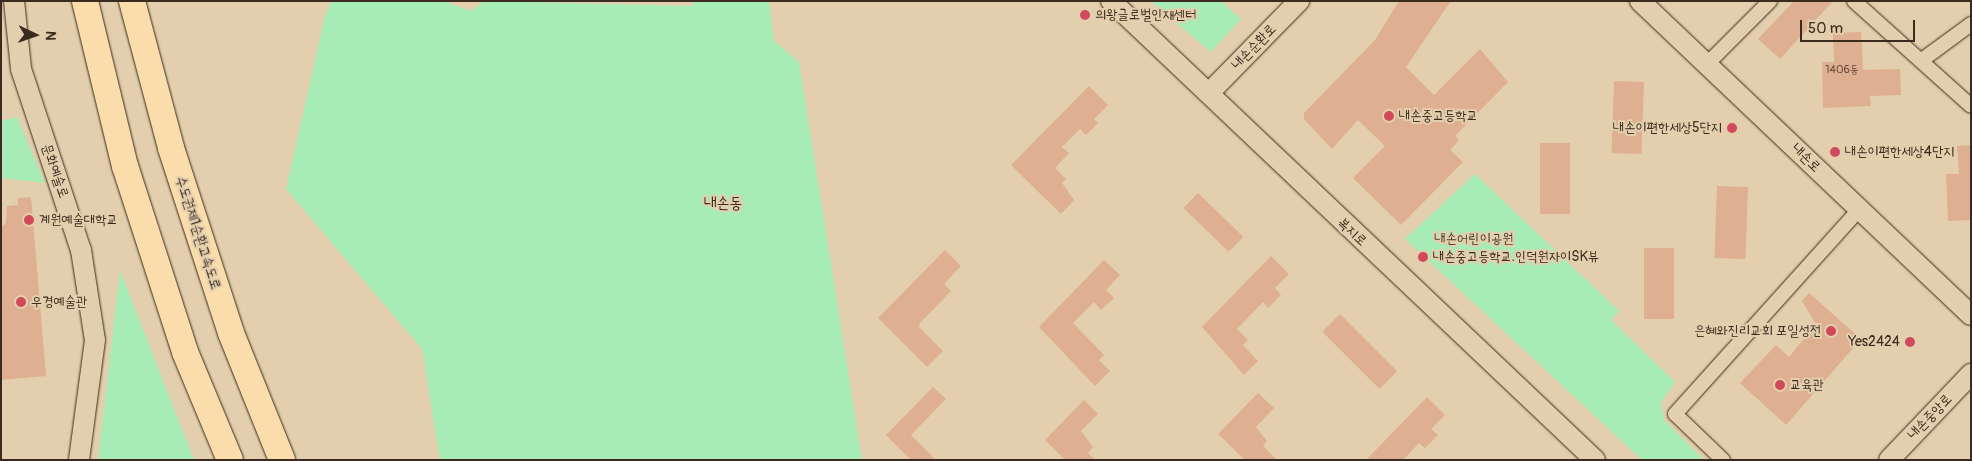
<!DOCTYPE html>
<meta charset="utf-8">
<style>
body{margin:0}
#map{position:relative;width:1972px;height:461px;overflow:hidden;background:#e3cfad;font-family:Pangolin,"Poor Story",sans-serif}
div>[style]{position:absolute}
.green>*{inset:0;background:#a7ebb6}
.building>*{inset:0;background:#dfaf91;transform-origin:0 0}
.roads{filter:drop-shadow(0 0 1px #3b2a1e) drop-shadow(0 0 1px #3b2a1e)}
.street>*{height:14px;margin:-7px;padding:0 7px;transform-origin:7px;border-radius:7px;background:#e3cfad}
.secondary>*{height:20px;margin:-10px;padding:0 10px;transform-origin:10px;border-radius:10px;background:#e3cfad}
.highway>*{height:26px;margin:-13px;padding:0 13px;transform-origin:13px;border-radius:13px;background:#faddab}
.dots>*{width:14px;height:14px;translate:-50% -50%;box-sizing:border-box;border:2px solid #e3cfad;border-radius:50%}
span{translate:-50% -50%;white-space:nowrap;text-align:center;line-height:1.15;-webkit-text-stroke:4px #e3cfad;paint-order:stroke}
.number-label{font-size:11px;color:#644b3b}
.number-label span{-webkit-text-stroke-width:0}
.poi-label{font-size:14px;color:#3b2a1e}
.left{translate:0 -50%;text-align:left}
.right{translate:-100% -50%;text-align:right}
.street-label{font-size:14px;color:#3b2a1e}
.park-label{font-size:14px;color:#463d2d}
.quarter-label{font-size:16px;color:#3b2a1e}
.frame{position:absolute;inset:0;border:2px solid #3b2a1e;pointer-events:none}
.north{position:absolute;left:10px;top:10px;width:50px;height:50px;-webkit-text-stroke:4px #e3cfad;paint-order:stroke;rotate:93deg;font-size:14px;font-weight:700;line-height:20px;text-align:center;color:#3b2a1e}
.north::after{content:'';display:block;margin:auto;width:18px;height:22px;background:#3b2a1e;clip-path:polygon(50% 0,100% 100%,50% 72%,0 100%)}
.scale{position:absolute;left:1800px;top:20px;width:115px;height:22px;box-sizing:border-box;border:2px solid #3b2a1e;border-top:0;padding-left:6px;font-size:15px;line-height:18px;white-space:nowrap;color:#3b2a1e;-webkit-text-stroke:4px #e3cfad;paint-order:stroke}
</style>
<div id="map">
<div class="green">
<i style="clip-path:polygon(332px 1px,443px 1px,471px 11px,484px 1px,693px 6px,692px 1px,769px 1px,774px 41px,799px 62px,862px 460px,440px 460px,422px 349px,286px 189px,325px 16px)"></i>
<i style="clip-path:polygon(1150px 1px,1221px 1px,1241px 19px,1211px 52px)"></i>
<i style="clip-path:polygon(17px 117px,45px 183px,1px 178px,1px 121px)"></i>
<i style="clip-path:polygon(1475px 174px,1619px 311px,1611px 320px,1675px 382px,1661px 402px,1664px 420px,1704px 460px,1642px 460px,1405px 239px)"></i>
<i style="clip-path:polygon(120px 270px,194px 460px,98px 460px)"></i>
</div>
<div class="building">
<i style="clip-path:polygon(1399px 1px,1451px 1px,1406px 67px,1434px 95px,1480px 49px,1508px 82px,1455px 136px,1459px 140px,1450px 150px,1463px 162px,1401px 225px,1353px 178px,1385px 146px,1358px 120px,1332px 149px,1304px 119px,1304px 113px,1375px 40px)"></i>
<i style="clip-path:polygon(1794px 1px,1833px 1px,1780px 59px,1758px 39px)"></i>
<i style="clip-path:polygon(1861px 32px,1863px 70px,1900px 69px,1901px 95px,1870px 96px,1871px 106px,1823px 108px,1822px 62px,1834px 62px,1833px 33px)"></i>
<i style="left:1614px;top:81px;width:30px;height:72px;rotate:2deg"></i>
<i style="clip-path:polygon(1089px 86px,1108px 105px,1094px 119px,1098px 123px,1086px 135px,1080px 129px,1062px 147px,1069px 153px,1055px 168px,1066px 179px,1062px 183px,1074px 200px,1061px 214px,1011px 165px)"></i>
<i style="left:1540px;top:143px;width:30px;height:71px"></i>
<i style="clip-path:polygon(1971px 145px,1971px 220px,1948px 221px,1946px 174px,1959px 174px,1957px 146px)"></i>
<i style="left:1717px;top:186px;width:31px;height:72px;rotate:2deg"></i>
<i style="left:1198px;top:193px;width:63px;height:21px;rotate:44deg"></i>
<i style="clip-path:polygon(31px 197px,46px 376px,1px 380px,1px 227px,6px 223px,7px 206px,18px 205px,18px 198px)"></i>
<i style="left:1644px;top:248px;width:30px;height:71px"></i>
<i style="clip-path:polygon(945px 250px,961px 266px,944px 284px,951px 291px,920px 323px,919px 327px,943px 351px,927px 367px,878px 318px)"></i>
<i style="clip-path:polygon(1271px 256px,1289px 274px,1275px 288px,1281px 295px,1268px 308px,1263px 302px,1237px 329px,1248px 340px,1243px 345px,1258px 361px,1244px 375px,1202px 327px)"></i>
<i style="clip-path:polygon(1104px 260px,1120px 275px,1106px 290px,1114px 298px,1101px 310px,1094px 302px,1073px 323px,1104px 355px,1099px 360px,1110px 371px,1095px 386px,1039px 327px)"></i>
<i style="clip-path:polygon(1809px 293px,1861px 339px,1786px 425px,1740px 383px,1776px 345px,1789px 357px,1816px 324px,1802px 301px)"></i>
<i style="left:1340px;top:314px;width:81px;height:25px;rotate:45deg"></i>
<i style="clip-path:polygon(933px 387px,946px 399px,911px 435px,936px 460px,911px 460px,886px 435px)"></i>
<i style="clip-path:polygon(1258px 393px,1274px 408px,1256px 427px,1267px 441px,1263px 446px,1277px 460px,1245px 460px,1218px 434px)"></i>
<i style="clip-path:polygon(1427px 397px,1445px 415px,1431px 429px,1438px 435px,1425px 448px,1419px 443px,1403px 460px,1366px 460px)"></i>
<i style="clip-path:polygon(1084px 400px,1098px 414px,1081px 431px,1093px 447px,1088px 453px,1095px 460px,1065px 460px,1045px 440px)"></i>
</div>
<div class="roads">
<div class="street">
<i style="left:1854px;top:1px;width:157px;rotate:41.9deg"></i>
<i style="left:1922px;top:60px;width:61px;rotate:-36.3deg"></i>
<i style="left:1708px;top:63px;width:88px;rotate:-45deg"></i>
<i style="left:1723px;top:460px;width:66px;rotate:-136.2deg"></i>
<i style="left:1675px;top:414px;width:275px;rotate:-48deg"></i>
</div>
<div class="secondary">
<i style="left:14px;top:1px;width:68px;rotate:84.1deg"></i>
<i style="left:21px;top:69px;width:191px;rotate:71.7deg"></i>
<i style="left:81px;top:250px;width:91px;rotate:81.2deg"></i>
<i style="left:95px;top:340px;width:121px;rotate:97.6deg"></i>
<i style="left:1111px;top:1px;width:667px;rotate:43.48deg"></i>
<i style="left:1640px;top:1px;width:456px;rotate:43.5deg"></i>
<i style="left:1209px;top:93px;width:129px;rotate:-45.6deg"></i>
<i style="left:1889px;top:460px;width:119px;rotate:-46.4deg"></i>
</div>
<div class="highway">
<i style="left:85px;top:1px;width:170px;rotate:76.4deg"></i>
<i style="left:125px;top:166px;width:195px;rotate:72.1deg"></i>
<i style="left:185px;top:352px;width:117px;rotate:67.4deg"></i>
<i style="left:132px;top:1px;width:152px;rotate:75.1deg"></i>
<i style="left:171px;top:148px;width:194px;rotate:72deg"></i>
<i style="left:231px;top:333px;width:137px;rotate:68.1deg"></i>
</div>
</div>
<div class="dots">
<i style="left:1085px;top:15px;background:#d1495b"></i>
<i style="left:1389px;top:116px;background:#d1495b"></i>
<i style="left:1732px;top:128px;background:#d1495b"></i>
<i style="left:1835px;top:152px;background:#d1495b"></i>
<i style="left:29px;top:220px;background:#d1495b"></i>
<i style="left:1423px;top:257px;background:#d1495b"></i>
<i style="left:21px;top:302px;background:#d1495b"></i>
<i style="left:1831px;top:331px;background:#d1495b"></i>
<i style="left:1910px;top:342px;background:#d1495b"></i>
<i style="left:1780px;top:385px;background:#d1495b"></i>
</div>
<div class="number-label">
<span style="left:1842px;top:70px">1406동</span>
</div>
<div class="poi-label">
<span class="left" style="left:1095px;top:15px">의왕글로벌인재센터</span>
<span class="left" style="left:1399px;top:116px">내손중고등학교</span>
<span class="right" style="left:1722px;top:128px">내손이편한세상5단지</span>
<span class="left" style="left:1845px;top:152px">내손이편한세상4단지</span>
<span class="left" style="left:39px;top:220px">계원예술대학교</span>
<span class="left" style="left:1433px;top:257px">내손중고등학교.인덕원자이SK뷰</span>
<span class="left" style="left:31px;top:302px">우경예술관</span>
<span class="right" style="left:1821px;top:331px">은혜와진리교회 포일성전</span>
<span class="right" style="left:1900px;top:342px">Yes2424</span>
<span class="left" style="left:1790px;top:385px">교육관</span>
</div>
<div class="street-label">
<span style="left:1254px;top:47px;rotate:-46deg">내손순환로</span>
<span style="left:1806px;top:158px;rotate:44deg">내손로</span>
<span style="left:55px;top:171px;rotate:71deg">문화예술로</span>
<span style="left:1352px;top:232px;rotate:43deg">복지로</span>
<span style="left:198px;top:233px;rotate:72deg">수도권제1순환고속도로</span>
<span style="left:1930px;top:417px;rotate:-46deg">내손중앙로</span>
</div>
<div class="park-label">
<span style="left:1474px;top:239px">내손어린이공원</span>
</div>
<div class="quarter-label">
<span style="left:723px;top:203px">내손동</span>
</div>
<div class="frame"></div>
<div class="north">N</div>
<div class="scale">50 m</div>
</div>
